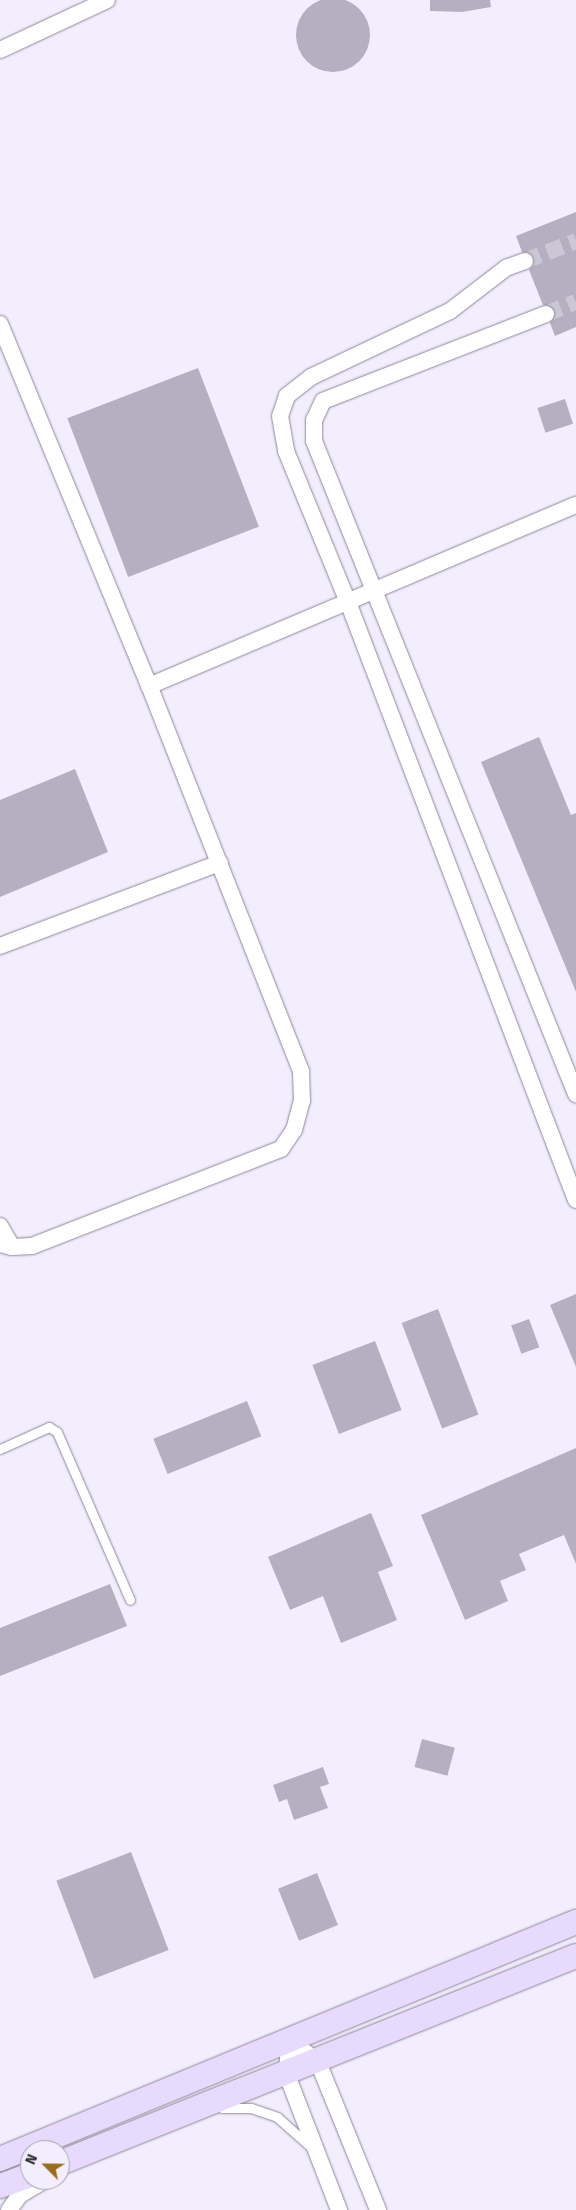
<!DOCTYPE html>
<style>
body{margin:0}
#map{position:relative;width:576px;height:2210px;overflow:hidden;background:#f3eefd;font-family:"Fira Sans",sans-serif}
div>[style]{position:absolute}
.building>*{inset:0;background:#b5b0c1;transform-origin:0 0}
.round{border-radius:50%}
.street-tunnel>*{height:16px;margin-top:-8px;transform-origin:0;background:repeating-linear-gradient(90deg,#cbc7d4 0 16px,transparent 0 24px)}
.roads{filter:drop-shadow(0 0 1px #8d8798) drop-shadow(0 0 1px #8d8798)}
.lane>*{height:9px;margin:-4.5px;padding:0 4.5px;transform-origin:4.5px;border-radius:4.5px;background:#fff}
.street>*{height:16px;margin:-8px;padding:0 8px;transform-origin:8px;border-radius:8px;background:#fff}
.secondary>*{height:24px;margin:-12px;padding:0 12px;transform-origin:12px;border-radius:12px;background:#e7dafc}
span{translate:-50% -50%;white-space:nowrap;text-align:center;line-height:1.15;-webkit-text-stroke:4.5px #f3eefd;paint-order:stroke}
.north{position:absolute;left:20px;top:2140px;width:50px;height:50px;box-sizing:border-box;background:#f3eefd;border:1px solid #a3a0ab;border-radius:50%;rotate:293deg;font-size:14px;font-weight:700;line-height:20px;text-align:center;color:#2c2a31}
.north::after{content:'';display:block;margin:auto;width:18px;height:22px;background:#996c1b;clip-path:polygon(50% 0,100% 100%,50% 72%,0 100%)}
</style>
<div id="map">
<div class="building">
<i class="round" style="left:296px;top:-2px;width:74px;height:74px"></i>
<i style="clip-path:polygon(430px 0,490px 0,491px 7px,462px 12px,430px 11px)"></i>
<i style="clip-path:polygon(576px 212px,576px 327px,555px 336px,550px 323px,555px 311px,552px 306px,543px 305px,529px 270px,535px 263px,534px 257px,522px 252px,516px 236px)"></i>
<i style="left:198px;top:368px;width:170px;height:140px;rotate:69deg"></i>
<i style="left:565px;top:399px;width:26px;height:29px;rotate:72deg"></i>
<i style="clip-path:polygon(539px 737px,571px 815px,576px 813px,576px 992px,481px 762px)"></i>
<i style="clip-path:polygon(75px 769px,108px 852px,0 897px,0 800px)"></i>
<i style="clip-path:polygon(576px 1294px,576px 1367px,550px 1305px)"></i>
<i style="left:438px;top:1309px;width:113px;height:39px;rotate:69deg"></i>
<i style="left:529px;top:1319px;width:30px;height:19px;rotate:70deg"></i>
<i style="left:375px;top:1341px;width:74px;height:67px;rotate:69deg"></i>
<i style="left:247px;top:1401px;width:38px;height:101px;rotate:68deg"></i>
<i style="clip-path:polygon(576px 1448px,576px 1564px,564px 1535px,519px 1554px,526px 1570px,500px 1581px,508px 1601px,465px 1620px,421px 1515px)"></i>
<i style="clip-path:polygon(371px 1513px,393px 1566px,378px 1572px,397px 1620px,341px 1643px,323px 1596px,290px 1610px,268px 1557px)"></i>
<i style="clip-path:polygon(110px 1584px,127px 1626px,0 1676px,0 1628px)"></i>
<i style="left:422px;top:1739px;width:34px;height:29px;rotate:15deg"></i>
<i style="clip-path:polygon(323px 1767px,329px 1784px,320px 1787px,328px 1808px,294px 1820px,287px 1799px,279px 1802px,273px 1785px)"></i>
<i style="left:131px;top:1852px;width:105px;height:80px;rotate:69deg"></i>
<i style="left:317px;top:1873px;width:56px;height:42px;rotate:68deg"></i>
</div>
<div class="street-tunnel">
<i style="left:525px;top:261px;width:55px;rotate:-21.4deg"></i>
<i style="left:546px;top:314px;width:32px;rotate:-22deg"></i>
</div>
<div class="roads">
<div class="lane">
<i style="left:0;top:1449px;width:54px;rotate:-24.2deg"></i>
<i style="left:49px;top:1427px;width:9px;rotate:32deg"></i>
<i style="left:57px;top:1432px;width:183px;rotate:66.5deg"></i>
<i style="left:222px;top:2108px;width:29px"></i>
<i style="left:251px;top:2108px;width:28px;rotate:19deg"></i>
<i style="left:277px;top:2117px;width:45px;rotate:41.4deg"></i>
</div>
<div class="street">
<i style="left:0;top:50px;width:118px;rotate:-25deg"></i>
<i style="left:525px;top:261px;width:20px;rotate:160deg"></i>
<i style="left:506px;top:268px;width:71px;rotate:142.5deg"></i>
<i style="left:450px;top:311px;width:154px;rotate:154.6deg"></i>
<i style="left:311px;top:377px;width:31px;rotate:142deg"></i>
<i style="left:287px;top:396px;width:21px;rotate:109deg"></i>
<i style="left:280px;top:416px;width:36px;rotate:80deg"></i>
<i style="left:286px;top:451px;width:163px;rotate:67.7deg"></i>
<i style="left:348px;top:602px;width:640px;rotate:69.13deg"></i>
<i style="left:546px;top:314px;width:239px;rotate:158.7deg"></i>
<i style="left:323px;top:401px;width:21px;rotate:115deg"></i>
<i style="left:314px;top:420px;width:21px;rotate:90deg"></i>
<i style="left:314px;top:441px;width:704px;rotate:68.14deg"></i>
<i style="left:0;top:324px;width:391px;rotate:67.6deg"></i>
<i style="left:149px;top:686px;width:464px;rotate:-23deg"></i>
<i style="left:0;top:946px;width:235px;rotate:-20.7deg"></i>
<i style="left:0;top:1226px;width:24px;rotate:60deg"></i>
<i style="left:0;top:1244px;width:12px;rotate:14deg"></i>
<i style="left:12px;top:1247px;width:20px;rotate:-3deg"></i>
<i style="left:32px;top:1246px;width:267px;rotate:-21.3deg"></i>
<i style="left:281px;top:1149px;width:23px;rotate:-56deg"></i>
<i style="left:294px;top:1130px;width:30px;rotate:-75deg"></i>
<i style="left:302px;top:1101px;width:30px;rotate:-92deg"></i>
<i style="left:301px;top:1071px;width:414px;rotate:-111.5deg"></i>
<i style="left:289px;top:2040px;width:36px;rotate:37deg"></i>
<i style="left:318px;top:2062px;width:160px;rotate:67.9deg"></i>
<i style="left:289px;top:2040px;width:35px;rotate:93deg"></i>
<i style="left:287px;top:2075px;width:145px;rotate:68.9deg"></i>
<i style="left:9px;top:2210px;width:19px;rotate:-54deg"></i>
<i style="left:20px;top:2195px;width:29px;rotate:-31deg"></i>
</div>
<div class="secondary">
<i style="left:0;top:2159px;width:623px;rotate:-22.37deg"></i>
<i style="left:60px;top:2163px;width:556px;rotate:-21.86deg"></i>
<i style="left:0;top:2186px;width:32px;rotate:-20deg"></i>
</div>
</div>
<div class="north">N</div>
</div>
